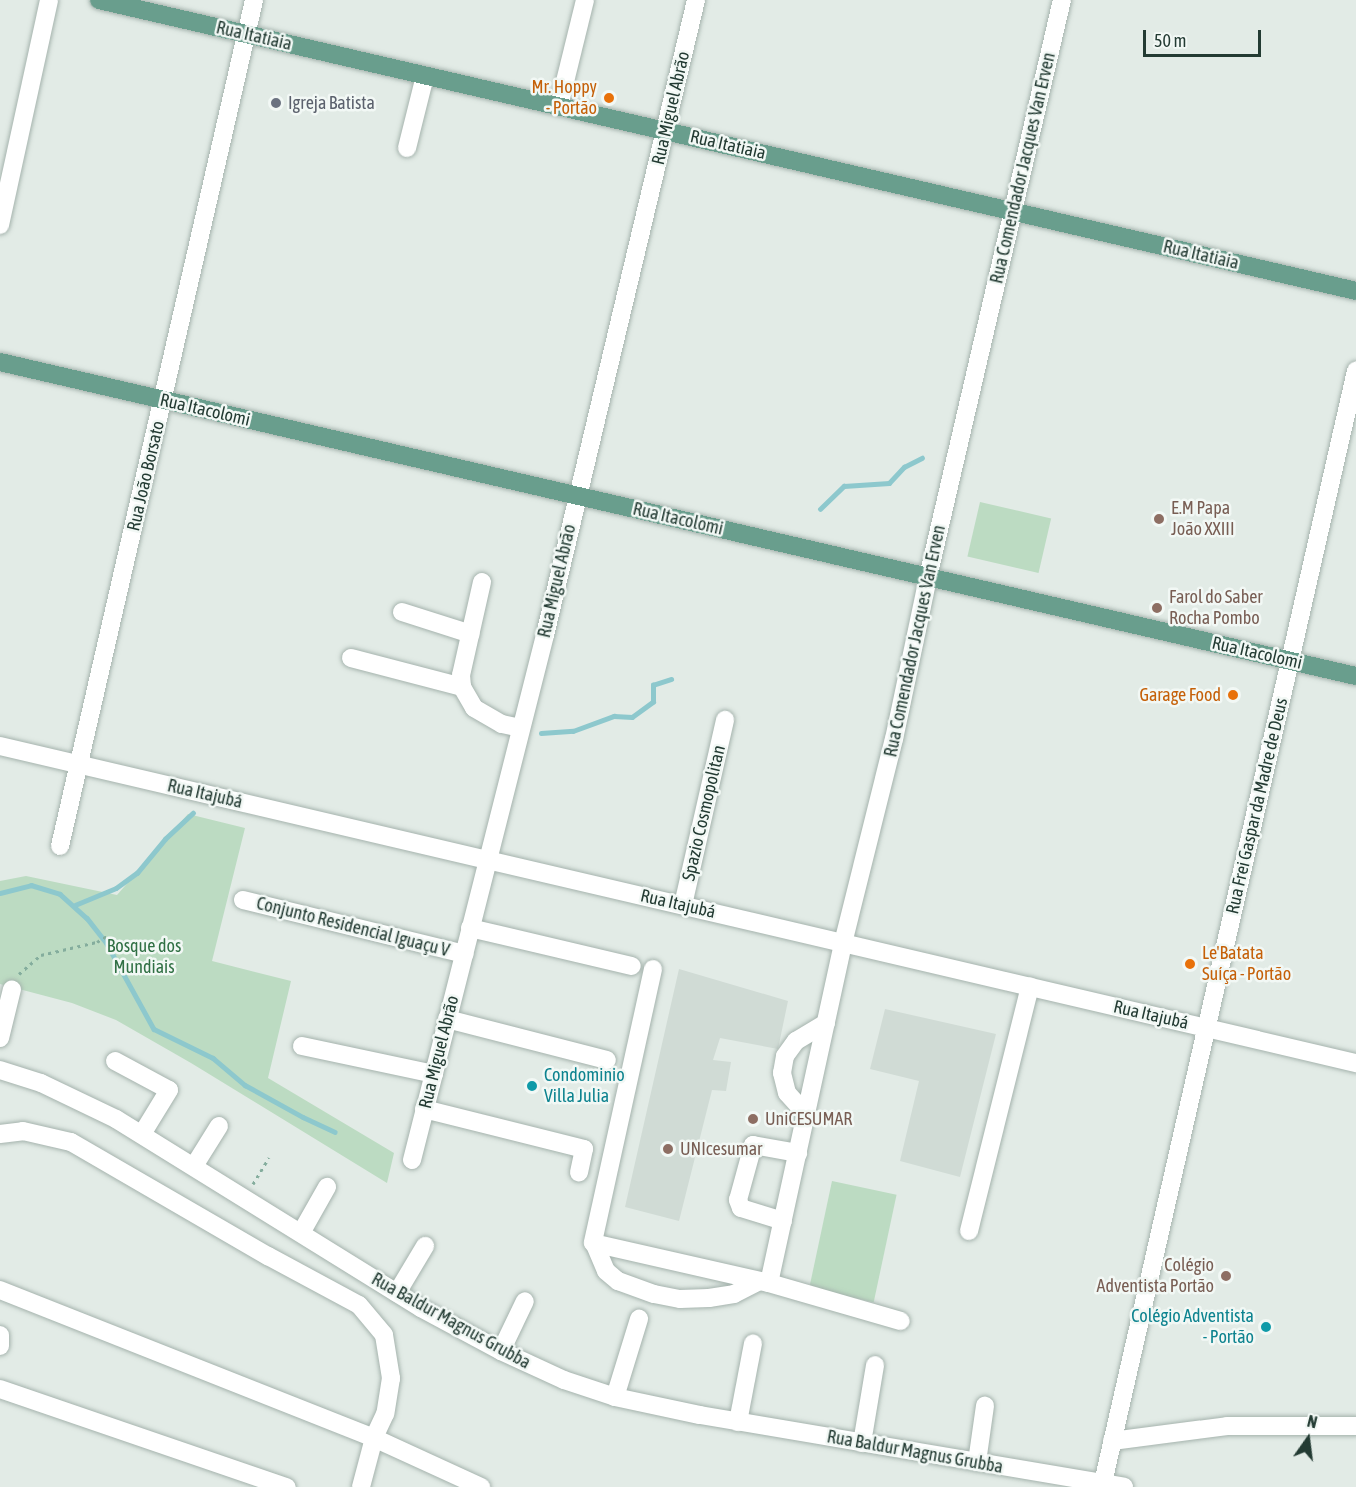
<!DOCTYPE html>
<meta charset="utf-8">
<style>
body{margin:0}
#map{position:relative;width:1356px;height:1487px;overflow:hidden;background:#e2ebe6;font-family:"Asap Condensed",sans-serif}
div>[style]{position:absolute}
.built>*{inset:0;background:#d0dbd5}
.green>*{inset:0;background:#bcdbc2;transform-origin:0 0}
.stream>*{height:4.5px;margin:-2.25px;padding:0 2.25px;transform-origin:2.25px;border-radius:2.25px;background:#8dc8cd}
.path>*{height:3px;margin-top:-1.5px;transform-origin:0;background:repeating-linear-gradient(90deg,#84ad9d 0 3px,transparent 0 7.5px)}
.roads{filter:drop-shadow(0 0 2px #a5b3ad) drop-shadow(0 0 2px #a5b3ad)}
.minor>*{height:18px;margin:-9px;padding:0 9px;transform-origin:9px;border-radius:9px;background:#fff}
.major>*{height:18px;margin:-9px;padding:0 9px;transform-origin:9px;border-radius:9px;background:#699e8d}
.dots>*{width:16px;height:16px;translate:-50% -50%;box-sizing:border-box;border:3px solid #f2f8f5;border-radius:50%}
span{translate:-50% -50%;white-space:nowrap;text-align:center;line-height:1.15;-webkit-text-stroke:5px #f2f8f5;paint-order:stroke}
.street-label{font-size:18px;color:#233b33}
.food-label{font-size:18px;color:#c56008}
.right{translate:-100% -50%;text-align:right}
.left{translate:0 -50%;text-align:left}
.worship-label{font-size:18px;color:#5b616d}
.education-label{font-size:18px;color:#785e54}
.park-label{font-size:18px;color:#307044}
.culture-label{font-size:18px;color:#0d838f}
.north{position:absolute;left:1278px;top:1409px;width:60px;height:60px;-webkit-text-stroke:4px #f2f8f5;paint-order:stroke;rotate:14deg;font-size:16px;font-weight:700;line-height:24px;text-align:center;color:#233b33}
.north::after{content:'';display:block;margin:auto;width:21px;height:27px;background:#233b33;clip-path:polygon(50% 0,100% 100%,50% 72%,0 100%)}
.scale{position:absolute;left:1143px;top:30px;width:118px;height:27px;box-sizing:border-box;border:3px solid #233b33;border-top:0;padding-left:8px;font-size:18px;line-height:21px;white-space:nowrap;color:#233b33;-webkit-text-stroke:4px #f2f8f5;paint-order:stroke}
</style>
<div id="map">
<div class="built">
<i style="clip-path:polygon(679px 969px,788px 1001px,778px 1049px,720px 1038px,713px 1060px,731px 1062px,726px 1091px,712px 1090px,679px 1221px,625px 1207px)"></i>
<i style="clip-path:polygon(885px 1009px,996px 1034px,960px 1177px,900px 1161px,919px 1081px,870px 1069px)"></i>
</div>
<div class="green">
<i style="left:980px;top:502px;width:73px;height:56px;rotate:13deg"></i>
<i style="clip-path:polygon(188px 814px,245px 828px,212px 961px,291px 981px,268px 1078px,394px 1153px,387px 1183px,191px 1063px,116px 1020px,72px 1003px,0 984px,0 881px,26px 876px,117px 895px)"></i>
<i style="left:832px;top:1181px;width:66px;height:110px;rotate:12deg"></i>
</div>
<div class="stream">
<i style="left:820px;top:509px;width:33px;rotate:-44deg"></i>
<i style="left:844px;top:486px;width:45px;rotate:-3.8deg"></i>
<i style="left:889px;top:483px;width:22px;rotate:-47deg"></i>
<i style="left:904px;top:467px;width:20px;rotate:-27deg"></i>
<i style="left:541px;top:733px;width:32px;rotate:-4deg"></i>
<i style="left:573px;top:731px;width:44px;rotate:-20.1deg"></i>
<i style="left:614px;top:716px;width:18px;rotate:3deg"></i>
<i style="left:632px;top:717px;width:26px;rotate:-36deg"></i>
<i style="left:653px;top:702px;width:17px;rotate:-90deg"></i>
<i style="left:653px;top:685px;width:19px;rotate:-18deg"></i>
<i style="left:0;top:893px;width:32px;rotate:-14deg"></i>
<i style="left:31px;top:885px;width:30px;rotate:17deg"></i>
<i style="left:60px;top:894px;width:36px;rotate:42deg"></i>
<i style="left:87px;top:918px;width:33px;rotate:52deg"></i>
<i style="left:107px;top:944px;width:97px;rotate:61.1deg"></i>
<i style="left:154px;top:1029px;width:66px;rotate:26.2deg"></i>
<i style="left:213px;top:1058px;width:42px;rotate:40.2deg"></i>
<i style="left:245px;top:1085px;width:66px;rotate:28.9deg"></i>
<i style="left:303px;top:1117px;width:35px;rotate:25deg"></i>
<i style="left:75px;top:905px;width:44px;rotate:-22.5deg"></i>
<i style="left:116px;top:888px;width:26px;rotate:-36deg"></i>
<i style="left:137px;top:873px;width:44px;rotate:-50.5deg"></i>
<i style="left:165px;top:839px;width:38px;rotate:-43deg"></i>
</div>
<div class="path">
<i style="left:19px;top:974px;width:29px;rotate:-41deg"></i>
<i style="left:41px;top:955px;width:57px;rotate:-13.1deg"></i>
<i style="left:97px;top:942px;width:12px;rotate:-31deg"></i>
<i style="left:253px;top:1184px;width:31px;rotate:-59deg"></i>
</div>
<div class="roads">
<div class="minor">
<i style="left:559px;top:106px;width:109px;rotate:-76.2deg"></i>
<i style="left:407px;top:148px;width:74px;rotate:-76deg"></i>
<i style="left:0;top:225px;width:230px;rotate:-77.7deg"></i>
<i style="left:482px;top:582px;width:95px;rotate:102.7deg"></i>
<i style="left:461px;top:675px;width:12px;rotate:85deg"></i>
<i style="left:462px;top:687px;width:24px;rotate:60deg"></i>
<i style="left:474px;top:708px;width:32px;rotate:30deg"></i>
<i style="left:502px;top:724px;width:19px;rotate:12deg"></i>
<i style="left:402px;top:612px;width:72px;rotate:17.7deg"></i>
<i style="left:351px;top:658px;width:115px;rotate:14.6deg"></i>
<i style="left:0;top:746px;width:1393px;rotate:13.16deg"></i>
<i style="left:60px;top:846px;width:868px;rotate:-77.08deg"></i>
<i style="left:243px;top:900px;width:228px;rotate:13.7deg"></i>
<i style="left:683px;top:905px;width:190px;rotate:-77.2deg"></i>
<i style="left:470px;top:928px;width:166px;rotate:13.2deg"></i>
<i style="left:653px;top:969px;width:280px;rotate:102.4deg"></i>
<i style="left:593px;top:1243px;width:180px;rotate:12.8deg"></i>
<i style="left:769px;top:1283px;width:137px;rotate:16.1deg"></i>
<i style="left:447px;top:1019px;width:165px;rotate:14.4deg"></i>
<i style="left:0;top:1038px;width:50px;rotate:-76.2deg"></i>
<i style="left:302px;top:1046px;width:135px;rotate:12deg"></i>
<i style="left:115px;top:1061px;width:61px;rotate:28.2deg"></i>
<i style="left:169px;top:1090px;width:52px;rotate:121.5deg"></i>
<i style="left:0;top:1070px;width:43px;rotate:17.6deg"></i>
<i style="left:41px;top:1083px;width:83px;rotate:25.6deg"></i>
<i style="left:116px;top:1119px;width:359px;rotate:31.8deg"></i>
<i style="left:421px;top:1308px;width:91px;rotate:28.3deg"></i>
<i style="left:501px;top:1351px;width:69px;rotate:24.7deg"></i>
<i style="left:564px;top:1380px;width:54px;rotate:18.4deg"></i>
<i style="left:615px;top:1397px;width:87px;rotate:12deg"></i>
<i style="left:700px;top:1415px;width:430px;rotate:9.6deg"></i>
<i style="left:424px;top:1109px;width:165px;rotate:14deg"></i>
<i style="left:584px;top:1149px;width:24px;rotate:102deg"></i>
<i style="left:806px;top:1114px;width:28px;rotate:-132deg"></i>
<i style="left:787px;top:1093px;width:21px;rotate:-104deg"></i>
<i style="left:782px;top:1073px;width:17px;rotate:-80deg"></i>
<i style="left:785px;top:1056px;width:19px;rotate:-54deg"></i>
<i style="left:796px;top:1041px;width:35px;rotate:-31deg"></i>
<i style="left:0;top:1134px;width:23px;rotate:-7deg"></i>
<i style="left:23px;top:1131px;width:49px;rotate:12.9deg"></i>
<i style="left:71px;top:1142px;width:228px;rotate:30.1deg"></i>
<i style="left:268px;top:1256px;width:103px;rotate:28.3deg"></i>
<i style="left:359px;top:1305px;width:39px;rotate:50deg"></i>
<i style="left:384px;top:1335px;width:44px;rotate:80.8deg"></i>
<i style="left:391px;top:1378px;width:36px;rotate:99deg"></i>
<i style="left:385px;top:1414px;width:26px;rotate:115deg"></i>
<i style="left:374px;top:1438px;width:51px;rotate:104.9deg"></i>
<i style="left:412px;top:1160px;width:542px;rotate:-75.78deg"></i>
<i style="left:545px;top:635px;width:653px;rotate:-76.62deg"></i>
<i style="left:194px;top:1166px;width:47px;rotate:-58deg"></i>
<i style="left:783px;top:1221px;width:44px;rotate:-162.8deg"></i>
<i style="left:741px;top:1208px;width:9px;rotate:-111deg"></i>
<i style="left:738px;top:1200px;width:57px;rotate:-74.7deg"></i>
<i style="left:753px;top:1145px;width:46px;rotate:10.1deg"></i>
<i style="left:969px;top:1231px;width:252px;rotate:-76deg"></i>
<i style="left:301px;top:1233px;width:53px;rotate:-60.5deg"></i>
<i style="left:595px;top:1245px;width:28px;rotate:67deg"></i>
<i style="left:606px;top:1271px;width:16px;rotate:40deg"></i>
<i style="left:618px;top:1281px;width:38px;rotate:20deg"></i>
<i style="left:654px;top:1294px;width:26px;rotate:11deg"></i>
<i style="left:680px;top:1299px;width:29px;rotate:-2deg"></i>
<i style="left:709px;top:1298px;width:25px;rotate:-9deg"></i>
<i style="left:734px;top:1294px;width:28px;rotate:-27deg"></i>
<i style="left:769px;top:1283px;width:348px;rotate:-77.7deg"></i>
<i style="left:843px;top:943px;width:210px;rotate:-76deg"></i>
<i style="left:894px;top:739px;width:166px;rotate:-78.1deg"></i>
<i style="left:928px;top:577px;width:592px;rotate:-76.93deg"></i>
<i style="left:0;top:1290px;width:402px;rotate:21.6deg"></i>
<i style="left:374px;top:1438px;width:118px;rotate:24.6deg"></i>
<i style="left:397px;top:1293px;width:55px;rotate:-59.2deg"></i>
<i style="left:0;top:1335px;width:11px;rotate:90deg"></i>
<i style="left:501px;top:1351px;width:55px;rotate:-64.4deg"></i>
<i style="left:0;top:1389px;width:303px;rotate:18.9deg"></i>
<i style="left:615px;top:1397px;width:82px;rotate:-72.9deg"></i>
<i style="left:738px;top:1422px;width:80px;rotate:-79.2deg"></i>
<i style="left:1112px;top:1441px;width:116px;rotate:-7.4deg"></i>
<i style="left:1227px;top:1426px;width:129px"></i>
<i style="left:862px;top:1443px;width:79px;rotate:-80.5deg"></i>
<i style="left:977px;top:1462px;width:57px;rotate:-81.9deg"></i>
<i style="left:1102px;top:1487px;width:1145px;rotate:-77.18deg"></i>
</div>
<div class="major">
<i style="left:99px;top:0;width:1290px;rotate:13.03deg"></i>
<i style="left:0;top:362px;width:1392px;rotate:13.04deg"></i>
</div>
</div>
<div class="dots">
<i style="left:609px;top:98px;background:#e8710a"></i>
<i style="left:276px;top:103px;background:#6b7280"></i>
<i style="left:1159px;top:519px;background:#8d6e63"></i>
<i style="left:1157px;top:608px;background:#8d6e63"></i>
<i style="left:1233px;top:695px;background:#e8710a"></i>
<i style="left:1190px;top:964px;background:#e8710a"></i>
<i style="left:532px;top:1086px;background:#0f9aa8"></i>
<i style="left:753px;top:1119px;background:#8d6e63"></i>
<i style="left:668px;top:1149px;background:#8d6e63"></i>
<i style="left:1226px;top:1276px;background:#8d6e63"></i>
<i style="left:1266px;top:1327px;background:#0f9aa8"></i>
</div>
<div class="street-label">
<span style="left:254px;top:36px;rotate:13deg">Rua Itatiaia</span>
<span style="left:671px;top:108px;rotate:-77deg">Rua Miguel Abrão</span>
<span style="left:728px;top:145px;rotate:13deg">Rua Itatiaia</span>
<span style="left:1023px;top:168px;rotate:-77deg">Rua Comendador Jacques Van Erven</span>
<span style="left:1201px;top:255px;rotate:13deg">Rua Itatiaia</span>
<span style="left:205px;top:410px;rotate:13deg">Rua Itacolomi</span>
<span style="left:146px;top:476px;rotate:-77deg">Rua João Borsato</span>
<span style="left:678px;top:519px;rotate:13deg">Rua Itacolomi</span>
<span style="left:557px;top:581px;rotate:-77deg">Rua Miguel Abrão</span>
<span style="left:915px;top:641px;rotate:-78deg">Rua Comendador Jacques Van Erven</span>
<span style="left:1257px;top:653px;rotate:13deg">Rua Itacolomi</span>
<span style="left:205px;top:794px;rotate:13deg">Rua Itajubá</span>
<span style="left:1257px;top:806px;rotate:-77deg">Rua Frei Gaspar da Madre de Deus</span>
<span style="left:704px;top:813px;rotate:-77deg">Spazio Cosmopolitan</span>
<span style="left:678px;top:904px;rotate:13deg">Rua Itajubá</span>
<span style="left:353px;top:927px;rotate:14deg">Conjunto Residencial Iguaçu V</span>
<span style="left:1151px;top:1015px;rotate:13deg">Rua Itajubá</span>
<span style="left:439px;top:1052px;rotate:-76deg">Rua Miguel Abrão</span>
<span style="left:451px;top:1321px;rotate:29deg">Rua Baldur Magnus Grubba</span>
<span style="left:915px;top:1452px;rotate:10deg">Rua Baldur Magnus Grubba</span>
</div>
<div class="food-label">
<span class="right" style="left:597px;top:98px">Mr. Hoppy<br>- Portão</span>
<span class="right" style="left:1221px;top:695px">Garage Food</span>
<span class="left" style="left:1202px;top:964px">Le'Batata<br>Suíça - Portão</span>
</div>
<div class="worship-label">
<span class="left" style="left:288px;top:103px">Igreja Batista</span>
</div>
<div class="education-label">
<span class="left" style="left:1171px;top:519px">E.M Papa<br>João XXIII</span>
<span class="left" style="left:1169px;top:608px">Farol do Saber<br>Rocha Pombo</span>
<span class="left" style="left:765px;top:1119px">UniCESUMAR</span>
<span class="left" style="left:680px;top:1149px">UNIcesumar</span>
<span class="right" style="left:1214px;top:1276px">Colégio<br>Adventista Portão</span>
</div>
<div class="park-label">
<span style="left:144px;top:957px">Bosque dos<br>Mundiais</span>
</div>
<div class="culture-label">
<span class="left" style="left:544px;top:1086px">Condominio<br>Villa Julia</span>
<span class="right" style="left:1254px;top:1327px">Colégio Adventista<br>- Portão</span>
</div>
<div class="north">N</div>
<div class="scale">50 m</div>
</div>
